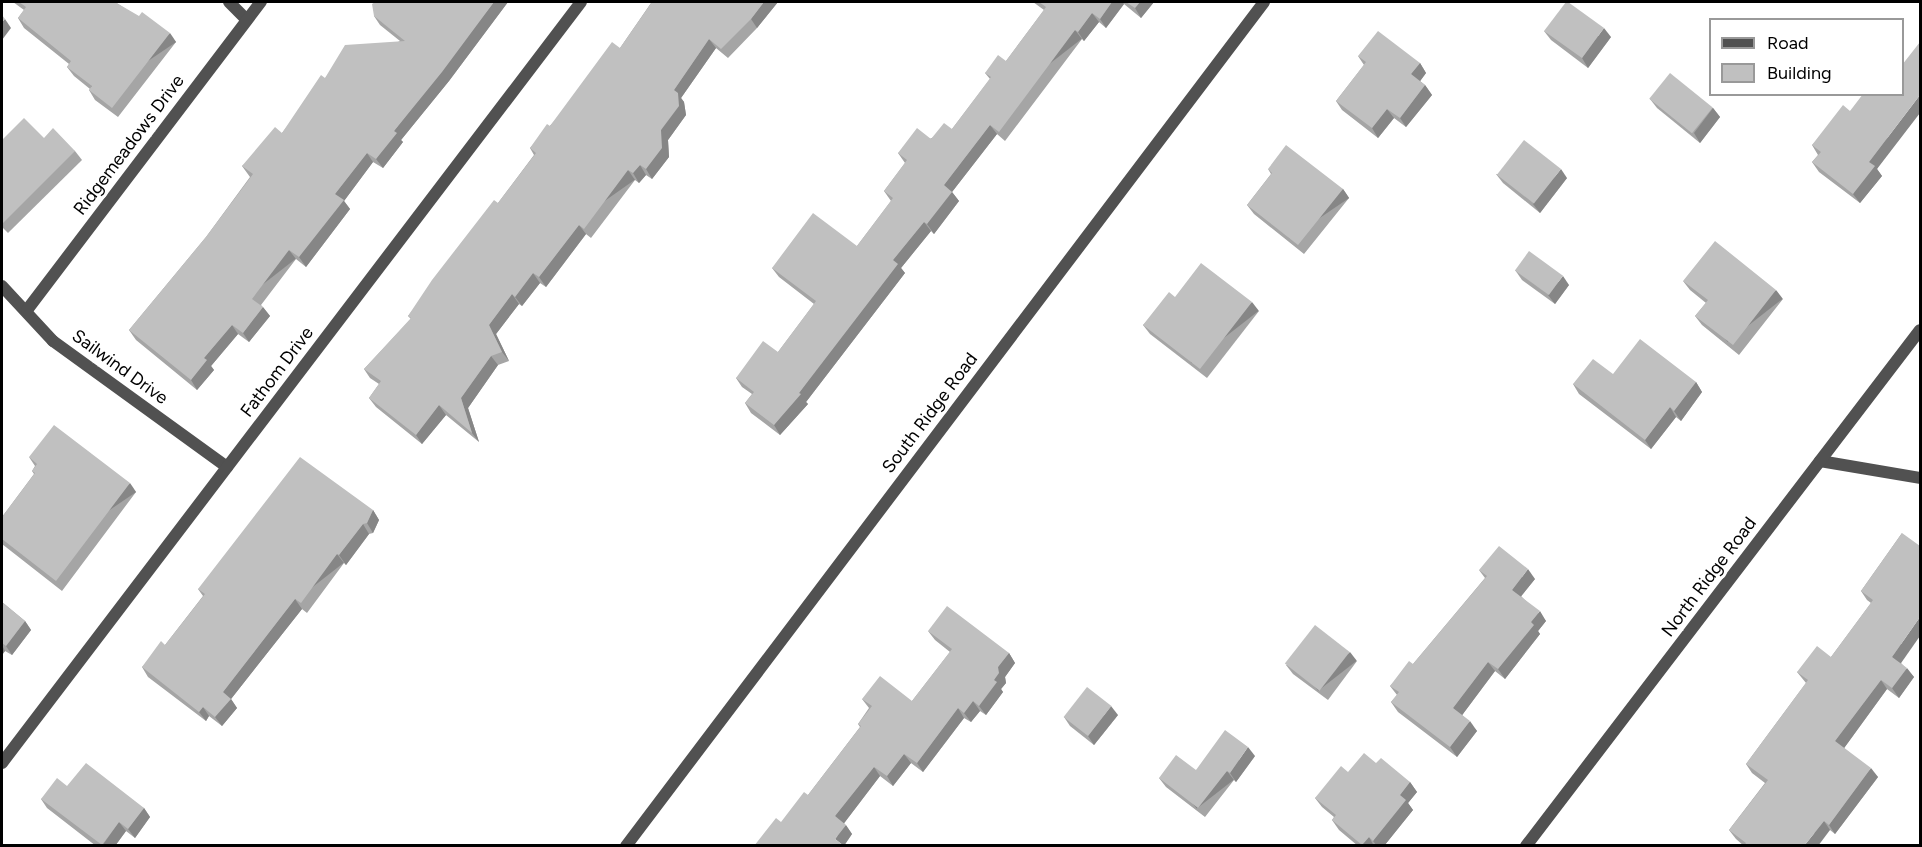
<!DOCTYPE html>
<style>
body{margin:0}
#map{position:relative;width:1922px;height:847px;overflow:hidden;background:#fff;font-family:Figtree,sans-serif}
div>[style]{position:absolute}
.street>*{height:12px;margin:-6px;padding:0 6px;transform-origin:6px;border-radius:6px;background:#515151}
.wall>*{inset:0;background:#a5a5a5}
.shaded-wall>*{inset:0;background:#868686;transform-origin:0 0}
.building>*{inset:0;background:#c0c0c0;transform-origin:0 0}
span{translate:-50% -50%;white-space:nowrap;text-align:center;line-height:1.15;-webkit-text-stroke:6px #fff;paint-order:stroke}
.street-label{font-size:18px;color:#000}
.frame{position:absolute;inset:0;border:3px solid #000;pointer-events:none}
.legend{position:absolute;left:1709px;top:18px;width:195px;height:78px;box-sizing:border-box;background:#fff;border:2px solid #999;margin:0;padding:8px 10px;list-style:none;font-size:18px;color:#000}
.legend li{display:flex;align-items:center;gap:12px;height:30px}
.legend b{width:30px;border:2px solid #999}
</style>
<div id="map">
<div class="street">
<i style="left:229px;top:2px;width:25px;rotate:45deg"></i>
<i style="left:2px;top:286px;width:75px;rotate:47.2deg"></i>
<i style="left:53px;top:341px;width:215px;rotate:35.9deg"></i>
<i style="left:27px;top:310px;width:387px;rotate:-52.8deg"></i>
<i style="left:1820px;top:461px;width:101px;rotate:9.6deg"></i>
<i style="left:2px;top:763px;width:956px;rotate:-52.73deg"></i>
<i style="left:626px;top:846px;width:1058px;rotate:-52.91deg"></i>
<i style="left:1526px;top:846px;width:649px;rotate:-52.64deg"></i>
</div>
<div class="wall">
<i style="clip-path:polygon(13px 2px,115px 2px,176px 42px,118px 117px,95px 100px,89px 90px,90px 89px,74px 76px,67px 67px,69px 64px,24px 28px,18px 18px,24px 10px)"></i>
<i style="clip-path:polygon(375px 2px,508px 2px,449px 81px,401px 140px,403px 142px,383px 168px,373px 162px,344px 201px,350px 209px,306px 267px,296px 259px,261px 305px,270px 316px,249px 342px,238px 334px,211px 366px,214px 370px,197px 390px,136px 340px,129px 330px,206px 237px,250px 177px,242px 166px,282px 133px,325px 78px,400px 41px,380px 25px,374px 16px)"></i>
<i style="clip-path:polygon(1033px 2px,1154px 2px,1141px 18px,1124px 4px,1106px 28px,1099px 22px,1084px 41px,1082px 39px,1005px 141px,997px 134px,952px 192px,959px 201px,934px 234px,931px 231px,901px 268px,905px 273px,806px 402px,808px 404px,780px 435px,751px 413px,745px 403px,752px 394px,742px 387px,736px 378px,778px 352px,814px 304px,779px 277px,772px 268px,857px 246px,891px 201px,884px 191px,905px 163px,898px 153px,952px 129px,990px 79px,985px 73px,1006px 61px,1044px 10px)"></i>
<i style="clip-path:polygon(651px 3px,651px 2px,778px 2px,757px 28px,728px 58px,716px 48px,681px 98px,684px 102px,686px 115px,668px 140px,669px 157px,652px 179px,646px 175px,639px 183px,635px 180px,591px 238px,586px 234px,546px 287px,540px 283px,522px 306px,519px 304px,496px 334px,509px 361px,498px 365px,468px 408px,479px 442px,446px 415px,422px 444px,376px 407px,369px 398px,379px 384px,370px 378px,364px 369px,411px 319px,408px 316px,498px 203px,534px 155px,530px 148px,620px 48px)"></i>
<i style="clip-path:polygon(1544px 31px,1611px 37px,1588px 68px,1551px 40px)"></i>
<i style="clip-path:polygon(1358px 56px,1420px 63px,1426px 73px,1420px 81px,1425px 85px,1432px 95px,1406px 127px,1394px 118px,1378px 138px,1342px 110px,1336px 101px,1364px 65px)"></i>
<i style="clip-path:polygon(1902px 94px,1877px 169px,1882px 176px,1860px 203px,1819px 172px,1812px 162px,1818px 155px,1812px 145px,1850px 111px)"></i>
<i style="clip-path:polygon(1650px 99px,1713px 108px,1720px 117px,1700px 143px,1657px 108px)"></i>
<i style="clip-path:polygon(44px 138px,75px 151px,82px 160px,8px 233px,2px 227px,2px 140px)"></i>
<i style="clip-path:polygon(1268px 169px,1343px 189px,1349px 198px,1304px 254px,1254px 214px,1247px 205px,1271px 174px)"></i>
<i style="clip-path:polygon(1496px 174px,1567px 178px,1540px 213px,1503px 183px)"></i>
<i style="clip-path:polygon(1515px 270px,1569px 285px,1555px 304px,1522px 280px)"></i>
<i style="clip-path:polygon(1683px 281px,1783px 299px,1739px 355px,1702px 325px,1695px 316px,1706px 303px,1690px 290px)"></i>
<i style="clip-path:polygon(1175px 297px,1259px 311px,1207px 378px,1150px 334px,1143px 325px)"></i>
<i style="clip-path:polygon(1613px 374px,1696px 382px,1702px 392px,1681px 421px,1676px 417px,1651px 449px,1579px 394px,1573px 384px)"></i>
<i style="clip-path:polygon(29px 457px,136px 492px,62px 591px,2px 544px,2px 517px,34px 474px,32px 471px,35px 466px)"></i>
<i style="clip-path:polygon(373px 510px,379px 520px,373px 533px,369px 534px,346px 565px,344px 563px,307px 613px,302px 609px,231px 699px,237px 708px,222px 726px,209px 716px,206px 721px,148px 677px,142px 667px,165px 645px,203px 596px,198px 589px)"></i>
<i style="clip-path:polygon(1902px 533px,1901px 663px,1914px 677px,1899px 698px,1887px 689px,1844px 748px,1878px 777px,1835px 834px,1830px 830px,1744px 846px,1736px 839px,1729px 830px,1765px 783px,1752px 773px,1746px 764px,1806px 683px,1797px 672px,1831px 657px,1871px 603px,1867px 600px,1861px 591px)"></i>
<i style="clip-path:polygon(1479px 570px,1535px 579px,1521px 596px,1546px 621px,1538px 631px,1540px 634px,1505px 679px,1495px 671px,1462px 715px,1477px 731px,1457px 757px,1398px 712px,1391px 702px,1397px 695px,1390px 686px,1413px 664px,1485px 578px)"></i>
<i style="clip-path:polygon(2px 602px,25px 621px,31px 630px,12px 655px,5px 651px,2px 655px)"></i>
<i style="clip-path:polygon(928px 631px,1009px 653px,1015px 663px,1005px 677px,1006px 683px,1001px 689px,1003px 692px,986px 715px,980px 711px,971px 722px,964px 718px,923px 772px,911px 763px,893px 786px,880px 776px,844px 823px,852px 834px,844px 845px,808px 795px,860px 727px,858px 724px,869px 708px,862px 699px,912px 701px,950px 652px,935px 640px)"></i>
<i style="clip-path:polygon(1357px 661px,1328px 700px,1293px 674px,1286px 665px)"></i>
<i style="clip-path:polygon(1118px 715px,1094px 745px,1070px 726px,1064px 717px)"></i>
<i style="clip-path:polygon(1255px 756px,1236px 782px,1234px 780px,1205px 817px,1166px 787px,1159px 778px,1196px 770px)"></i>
<i style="clip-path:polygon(1348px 772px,1410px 782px,1417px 792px,1408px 803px,1413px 810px,1384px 846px,1358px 846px,1339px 830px,1332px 820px,1334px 817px,1322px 807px,1315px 798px)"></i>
<i style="clip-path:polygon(67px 786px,144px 808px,150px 817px,135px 838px,126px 831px,115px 846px,96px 846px,47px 808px,41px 799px)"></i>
</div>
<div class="shaded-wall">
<i style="clip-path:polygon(494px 2px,508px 2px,449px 81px,401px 140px,403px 142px,383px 168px,376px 159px,394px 131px)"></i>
<i style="clip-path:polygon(764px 2px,778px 2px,757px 28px,751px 19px)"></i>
<i style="clip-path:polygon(1112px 2px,1122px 2px,1124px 4px,1106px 28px,1100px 19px)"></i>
<i style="clip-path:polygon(1140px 2px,1154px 2px,1141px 18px,1135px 8px)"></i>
<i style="clip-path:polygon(1092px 13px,1099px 22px,1084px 41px,1078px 32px)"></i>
<i style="clip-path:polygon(5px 19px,11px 28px,2px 40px,2px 22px)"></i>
<i style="clip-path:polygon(1604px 28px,1611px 37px,1588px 68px,1582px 58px)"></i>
<i style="left:1075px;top:30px;width:11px;height:127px;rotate:52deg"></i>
<i style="left:170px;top:33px;width:11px;height:95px;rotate:56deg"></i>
<i style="clip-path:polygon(709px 39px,716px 48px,681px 98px,684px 102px,686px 115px,668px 140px,669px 157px,652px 179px,646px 169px,661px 130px,674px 90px)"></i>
<i style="clip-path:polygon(1420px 63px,1426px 73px,1418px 84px,1411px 74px)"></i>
<i style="clip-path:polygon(1425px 85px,1432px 95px,1406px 127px,1400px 118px)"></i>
<i style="clip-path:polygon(1920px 95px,1920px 113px,1877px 169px,1882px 176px,1860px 203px,1853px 194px,1869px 162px)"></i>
<i style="clip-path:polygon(1713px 108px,1720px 117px,1700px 143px,1694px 133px)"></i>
<i style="clip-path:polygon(1387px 109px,1394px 118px,1378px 138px,1372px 128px)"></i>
<i style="clip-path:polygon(990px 125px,997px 134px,952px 192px,959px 201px,934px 234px,927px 224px,944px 185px)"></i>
<i style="clip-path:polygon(367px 153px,373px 162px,344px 201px,350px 209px,306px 267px,299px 257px,335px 194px)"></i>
<i style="clip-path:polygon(640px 165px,646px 175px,639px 183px,633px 173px)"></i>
<i style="clip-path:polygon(1561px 169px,1567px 178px,1540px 213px,1533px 204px)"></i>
<i style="left:628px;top:170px;width:12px;height:74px;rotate:55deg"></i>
<i style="left:1343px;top:189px;width:11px;height:72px;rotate:56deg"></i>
<i style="clip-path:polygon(924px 222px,931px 231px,901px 268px,905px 273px,806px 402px,808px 404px,780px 435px,774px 425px,799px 393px,893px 260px)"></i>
<i style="clip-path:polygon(579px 225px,586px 234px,546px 287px,539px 277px)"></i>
<i style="left:289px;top:250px;width:11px;height:61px;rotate:52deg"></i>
<i style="clip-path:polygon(533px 273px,540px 283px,522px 306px,515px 297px)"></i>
<i style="clip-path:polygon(1563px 276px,1569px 285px,1555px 304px,1548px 295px)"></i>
<i style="left:1776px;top:290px;width:11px;height:70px;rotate:52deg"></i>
<i style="clip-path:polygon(512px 294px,519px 304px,496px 334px,509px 361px,502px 352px,489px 325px)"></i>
<i style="left:1252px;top:302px;width:11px;height:85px;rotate:52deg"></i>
<i style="clip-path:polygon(263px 307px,270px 316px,249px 342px,243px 333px)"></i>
<i style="clip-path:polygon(232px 325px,238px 334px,211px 366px,214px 370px,197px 390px,191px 380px,204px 358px)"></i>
<i style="clip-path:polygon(491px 356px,498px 365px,468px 408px,479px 442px,472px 433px,461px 398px)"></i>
<i style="clip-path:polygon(1696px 382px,1702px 392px,1681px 421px,1674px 411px)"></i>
<i style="clip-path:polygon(439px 405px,446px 415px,422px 444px,416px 435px)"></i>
<i style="clip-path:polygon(1670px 407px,1676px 417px,1651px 449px,1645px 440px)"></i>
<i style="left:130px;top:483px;width:11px;height:123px;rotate:56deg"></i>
<i style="clip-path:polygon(373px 510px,379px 520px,373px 533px,367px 523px)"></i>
<i style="clip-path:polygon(363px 524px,369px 534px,346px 565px,339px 555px)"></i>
<i style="left:337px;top:554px;width:11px;height:61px;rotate:52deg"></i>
<i style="clip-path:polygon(1528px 569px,1535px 579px,1519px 599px,1512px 590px)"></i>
<i style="clip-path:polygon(295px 599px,302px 609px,231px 699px,237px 708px,222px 726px,215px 717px,223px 692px)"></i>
<i style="clip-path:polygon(1540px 611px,1546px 621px,1538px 631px,1540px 634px,1505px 679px,1498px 669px,1531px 622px)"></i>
<i style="clip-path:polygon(1920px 617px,1920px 636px,1899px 666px,1892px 657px)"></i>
<i style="clip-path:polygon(25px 621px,31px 630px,12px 655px,6px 646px)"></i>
<i style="clip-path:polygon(2px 645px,5px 651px,2px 655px)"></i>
<i style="left:1350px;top:652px;width:11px;height:49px;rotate:52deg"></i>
<i style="clip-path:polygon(1009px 653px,1015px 663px,1005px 677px,1006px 683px,1001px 689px,1003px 692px,986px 715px,979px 706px,994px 680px,998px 667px)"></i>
<i style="clip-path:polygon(1488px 662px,1495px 671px,1460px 718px,1453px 708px)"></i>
<i style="clip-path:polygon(1907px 668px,1914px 677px,1899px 698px,1892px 688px)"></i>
<i style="clip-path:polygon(1881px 680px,1887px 689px,1842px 751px,1835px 741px)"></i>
<i style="clip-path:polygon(973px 701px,980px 711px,971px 722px,964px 713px)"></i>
<i style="clip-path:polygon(1111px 706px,1118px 715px,1094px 745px,1088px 736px)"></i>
<i style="clip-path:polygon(203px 707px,209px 716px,206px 721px,199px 712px)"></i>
<i style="clip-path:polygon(958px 708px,964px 718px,923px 772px,917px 763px)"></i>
<i style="clip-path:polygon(1470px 721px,1477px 731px,1457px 757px,1450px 747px)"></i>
<i style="clip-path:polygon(1248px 747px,1255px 756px,1236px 782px,1230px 773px)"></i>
<i style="clip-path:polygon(904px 754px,911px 763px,893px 786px,887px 776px)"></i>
<i style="clip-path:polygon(874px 767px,880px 776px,842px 826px,835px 816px)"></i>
<i style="clip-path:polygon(1871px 768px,1878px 777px,1835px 834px,1829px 825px)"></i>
<i style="left:1227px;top:771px;width:11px;height:47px;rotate:52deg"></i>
<i style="clip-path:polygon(1410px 782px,1417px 792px,1408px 803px,1413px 810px,1384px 846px,1377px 846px,1373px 841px,1400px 795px)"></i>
<i style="clip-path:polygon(144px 808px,150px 817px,135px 838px,128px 829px)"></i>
<i style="clip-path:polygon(1824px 821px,1830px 830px,1818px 846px,1804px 846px)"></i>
<i style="clip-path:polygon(119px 822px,126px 831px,115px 846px,102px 846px)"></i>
<i style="clip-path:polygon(846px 825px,852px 834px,844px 846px,835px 839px)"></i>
<i style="clip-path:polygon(1369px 837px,1374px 846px,1362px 846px,1362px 845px)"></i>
</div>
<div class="building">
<i style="clip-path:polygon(19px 2px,115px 2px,139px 16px,142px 12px,170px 33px,112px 108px,89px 90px,92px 86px,67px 67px,71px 61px,18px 18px,26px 7px)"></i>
<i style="clip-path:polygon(375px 2px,494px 2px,442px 72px,394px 131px,397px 133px,376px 159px,367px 153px,335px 194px,344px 200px,299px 257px,289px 250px,252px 299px,263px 307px,243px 333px,232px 325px,204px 358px,207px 360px,191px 380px,129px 330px,206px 237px,253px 174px,242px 166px,275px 127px,282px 133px,321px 75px,325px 78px,345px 45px,405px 41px,374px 16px,372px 4px)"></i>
<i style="clip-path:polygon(652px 2px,764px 2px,751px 19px,721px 49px,709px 39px,674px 90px,678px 93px,679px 106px,661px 130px,662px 148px,646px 169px,640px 165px,633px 173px,628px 170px,584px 229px,579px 225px,539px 277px,533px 273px,515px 297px,512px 294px,489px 325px,502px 352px,491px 356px,461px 398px,472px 433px,439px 405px,416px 435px,369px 398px,381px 381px,364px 369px,411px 318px,408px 316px,432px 280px,494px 200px,498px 203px,536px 153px,530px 148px,547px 124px,550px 126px,612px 42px,620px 48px)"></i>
<i style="clip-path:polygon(1039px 2px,1112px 2px,1100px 19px,1092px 13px,1078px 32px,1075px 30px,999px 132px,990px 125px,944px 185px,952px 192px,927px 224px,924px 222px,893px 260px,898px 264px,799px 393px,801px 394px,774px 425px,745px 403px,754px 392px,736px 378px,763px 341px,778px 352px,816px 301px,772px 268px,813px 213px,857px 246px,893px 198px,884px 191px,907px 160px,898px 153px,917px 128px,931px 139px,944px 123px,952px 129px,991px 77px,985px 73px,998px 55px,1006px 61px,1046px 7px)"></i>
<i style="clip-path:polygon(1126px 2px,1140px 2px,1135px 8px)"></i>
<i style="clip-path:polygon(1566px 2px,1568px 2px,1604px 28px,1582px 58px,1544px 31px)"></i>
<i style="clip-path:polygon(2px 15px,5px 19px,2px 22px)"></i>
<i style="clip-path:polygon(1378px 31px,1420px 63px,1411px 74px,1425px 85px,1400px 118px,1387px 109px,1372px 128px,1336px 101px,1366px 62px,1358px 56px)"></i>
<i style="clip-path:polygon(1920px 42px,1920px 95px,1869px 162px,1875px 166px,1853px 194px,1812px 162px,1821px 152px,1812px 145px,1843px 105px,1850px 111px,1863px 94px,1902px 94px,1902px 65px)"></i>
<i style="left:1670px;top:73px;width:55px;height:33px;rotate:39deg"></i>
<i style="clip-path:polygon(24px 118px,44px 138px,53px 128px,75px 151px,2px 224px,2px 140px)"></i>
<i style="left:1524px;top:140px;width:47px;height:44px;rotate:38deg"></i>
<i style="clip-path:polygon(1286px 145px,1343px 189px,1298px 245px,1247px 205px,1272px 173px,1268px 169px)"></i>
<i style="clip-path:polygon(1715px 241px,1776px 290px,1733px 345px,1695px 316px,1708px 300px,1683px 281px)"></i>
<i style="left:1529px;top:251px;width:42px;height:24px;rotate:36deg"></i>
<i style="clip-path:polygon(1201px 263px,1252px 302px,1200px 369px,1143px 325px,1169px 292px,1175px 297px)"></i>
<i style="clip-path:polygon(1640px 339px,1696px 382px,1674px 411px,1670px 407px,1645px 440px,1573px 384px,1593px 359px,1613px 374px)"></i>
<i style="clip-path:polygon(54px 425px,130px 483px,56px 581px,2px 539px,2px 517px,35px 473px,32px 471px,37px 464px,29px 457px)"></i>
<i style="clip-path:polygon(300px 457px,373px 510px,367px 523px,363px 524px,339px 555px,337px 554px,301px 603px,295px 599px,223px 692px,231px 699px,215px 717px,203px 707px,199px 712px,142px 667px,161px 641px,165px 645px,205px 594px,198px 589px)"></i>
<i style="clip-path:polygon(1902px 533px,1920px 546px,1920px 617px,1892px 657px,1907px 668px,1892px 688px,1881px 680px,1835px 741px,1871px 768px,1829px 825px,1824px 821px,1804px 846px,1744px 846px,1746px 843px,1729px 830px,1768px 780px,1746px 764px,1808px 680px,1797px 672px,1817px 646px,1831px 657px,1873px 600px,1861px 591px)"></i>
<i style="clip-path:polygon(1499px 546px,1528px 569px,1512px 590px,1540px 611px,1531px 622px,1534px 625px,1498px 669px,1488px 662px,1453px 708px,1470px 721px,1450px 747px,1391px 702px,1399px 692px,1390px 686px,1409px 661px,1413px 664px,1487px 576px,1479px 570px)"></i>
<i style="clip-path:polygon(2px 602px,25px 621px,6px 646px,2px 643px)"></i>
<i style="clip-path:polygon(947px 606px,1009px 653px,998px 667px,999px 673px,994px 680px,997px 682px,979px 706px,973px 701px,964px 713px,958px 708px,917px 763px,904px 754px,887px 776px,874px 767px,835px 816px,846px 825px,835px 839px,844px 846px,754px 846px,776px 818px,781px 822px,804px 792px,808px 795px,861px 726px,858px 724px,872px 706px,862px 699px,880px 676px,912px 701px,952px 649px,928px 631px)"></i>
<i style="left:1315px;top:625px;width:44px;height:49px;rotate:38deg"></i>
<i style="left:1087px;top:687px;width:31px;height:38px;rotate:38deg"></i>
<i style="clip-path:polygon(1225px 730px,1248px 747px,1230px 773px,1227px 771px,1198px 808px,1159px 778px,1176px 755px,1196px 770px)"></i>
<i style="clip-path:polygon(1364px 753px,1376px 763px,1381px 758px,1410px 782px,1400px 795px,1406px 800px,1373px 841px,1369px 837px,1362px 845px,1332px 820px,1336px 815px,1315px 798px,1341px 766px,1348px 772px)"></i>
<i style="clip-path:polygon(86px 763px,144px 808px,128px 829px,119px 822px,102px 845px,41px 799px,57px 778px,67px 786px)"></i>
</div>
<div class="street-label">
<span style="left:129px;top:145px;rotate:-53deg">Ridgemeadows Drive</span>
<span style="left:120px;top:367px;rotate:36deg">Sailwind Drive</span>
<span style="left:277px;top:372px;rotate:-53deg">Fathom Drive</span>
<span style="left:930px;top:413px;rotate:-53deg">South Ridge Road</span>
<span style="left:1709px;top:577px;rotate:-53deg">North Ridge Road</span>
</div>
<div class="frame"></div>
<ul class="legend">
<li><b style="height:8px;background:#515151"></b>Road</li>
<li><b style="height:16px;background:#c0c0c0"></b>Building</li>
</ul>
</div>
